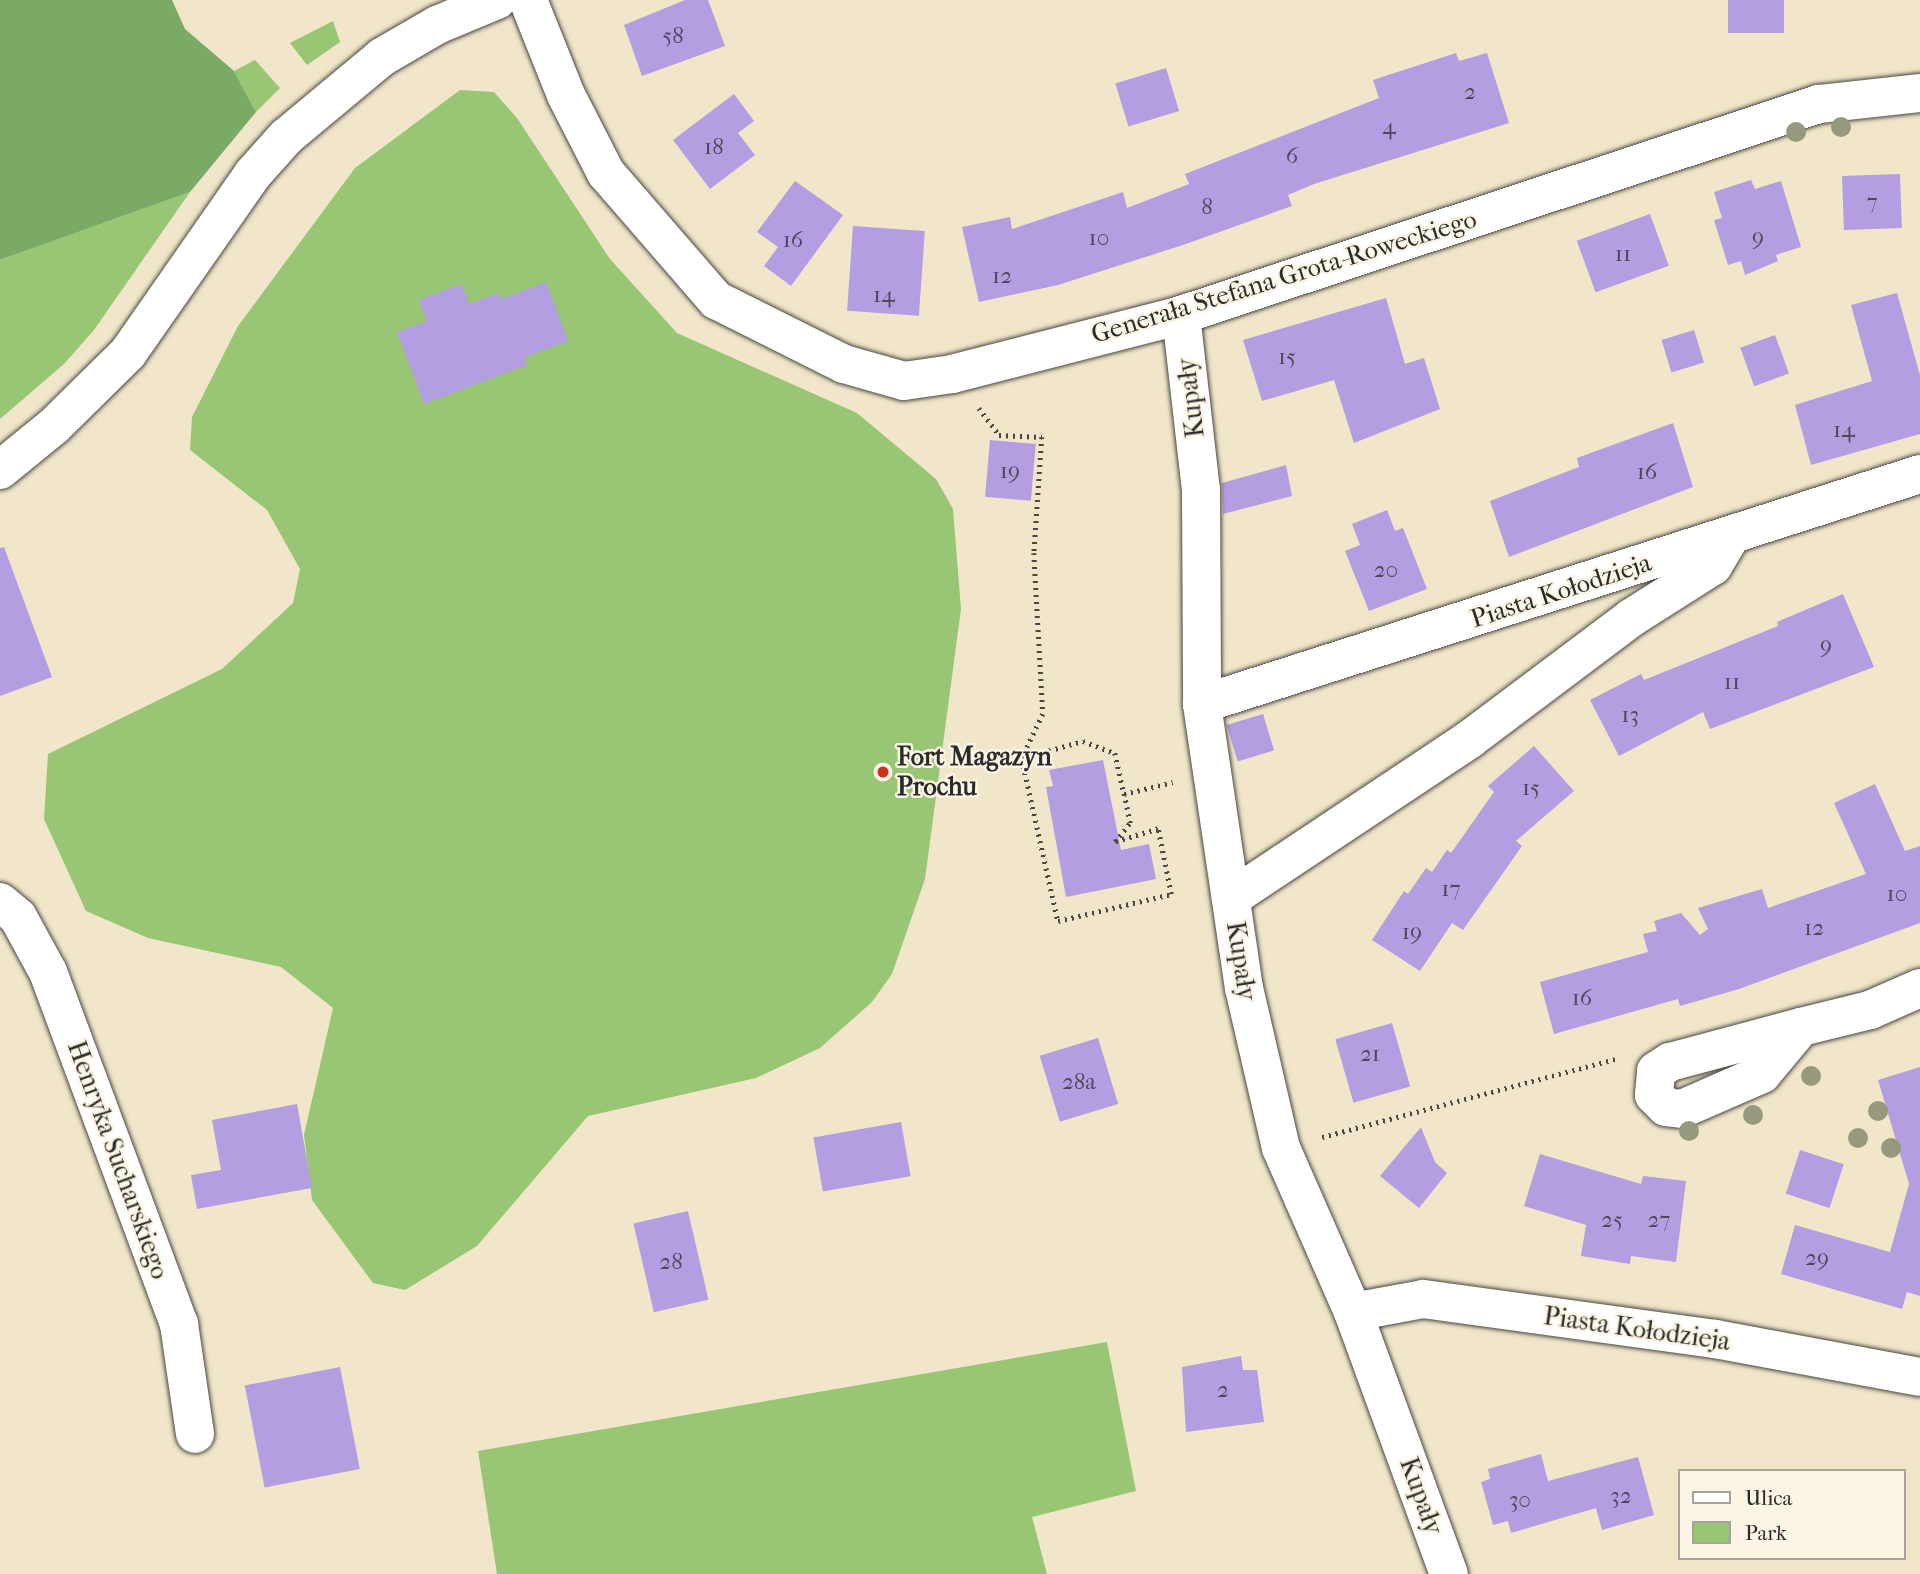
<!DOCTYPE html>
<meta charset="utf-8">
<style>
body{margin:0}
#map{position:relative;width:1920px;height:1574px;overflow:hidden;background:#f1e6c9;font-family:"IM FELL French Canon",serif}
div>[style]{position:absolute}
.green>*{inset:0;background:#98c675}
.forest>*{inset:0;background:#7aab66}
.building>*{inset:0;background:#b39ee1;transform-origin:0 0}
.path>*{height:4.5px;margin-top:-2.25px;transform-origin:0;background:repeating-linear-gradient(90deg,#494743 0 2px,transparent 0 7px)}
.roads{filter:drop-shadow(0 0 2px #494743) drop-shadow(0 0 2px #494743)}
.minor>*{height:38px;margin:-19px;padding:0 19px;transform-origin:19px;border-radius:19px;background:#fff}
.trees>*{width:20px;height:20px;margin:-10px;border-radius:50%;background:#96997e}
.dots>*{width:19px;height:19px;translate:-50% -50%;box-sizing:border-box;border:4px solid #fcf5e5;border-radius:50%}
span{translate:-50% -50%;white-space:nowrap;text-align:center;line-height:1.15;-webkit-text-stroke:5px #fcf5e5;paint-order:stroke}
.number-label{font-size:23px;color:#4d4858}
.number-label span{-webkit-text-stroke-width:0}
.street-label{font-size:26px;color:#2b2b2b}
.poi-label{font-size:26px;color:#2b2b2b;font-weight:700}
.left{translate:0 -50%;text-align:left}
.legend{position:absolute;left:1678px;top:1469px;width:228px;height:91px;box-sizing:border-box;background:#fcf5e5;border:2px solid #a8a49b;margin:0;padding:9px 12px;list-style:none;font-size:21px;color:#2b2b2b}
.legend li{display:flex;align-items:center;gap:14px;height:35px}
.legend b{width:35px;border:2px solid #a8a49b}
</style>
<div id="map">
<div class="green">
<i style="clip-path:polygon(333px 21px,340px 42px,307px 65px,290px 43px)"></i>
<i style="clip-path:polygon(255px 60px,280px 88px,256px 112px,234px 71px)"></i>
<i style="clip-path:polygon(460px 90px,494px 92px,517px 118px,610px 259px,677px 333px,857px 413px,936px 479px,953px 509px,961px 609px,925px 879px,892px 974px,872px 1002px,820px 1048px,756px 1078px,588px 1116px,477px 1246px,405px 1290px,373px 1283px,312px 1200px,304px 1135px,333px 1008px,281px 967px,148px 938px,86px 911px,44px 819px,48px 754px,222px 669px,293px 603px,300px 569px,267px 510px,190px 450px,192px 417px,238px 326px,355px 168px)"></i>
<i style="clip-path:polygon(190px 192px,94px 330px,64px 364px,0 419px,0 260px)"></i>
<i style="clip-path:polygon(1107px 1342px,1136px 1491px,1032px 1517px,1047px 1574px,497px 1574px,478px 1451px)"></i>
</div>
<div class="forest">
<i style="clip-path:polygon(0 0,172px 0,185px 29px,234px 71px,256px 112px,190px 192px,0 260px)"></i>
</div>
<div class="building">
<i style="clip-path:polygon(685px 0,708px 0,725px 46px,642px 76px,624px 25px)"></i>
<i style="left:1728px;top:0;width:56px;height:33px"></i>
<i style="clip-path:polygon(1456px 53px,1459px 61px,1487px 53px,1509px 123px,1314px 184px,1288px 195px,1292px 206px,1183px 245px,1058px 285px,979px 302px,962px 227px,1010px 217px,1012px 229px,1123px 192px,1127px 208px,1189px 184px,1185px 174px,1379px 98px,1373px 80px)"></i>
<i style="left:1166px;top:68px;width:45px;height:53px;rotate:73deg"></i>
<i style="clip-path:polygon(734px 94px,754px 121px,738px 133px,755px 155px,710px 189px,673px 140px)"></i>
<i style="left:1900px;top:174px;width:54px;height:58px;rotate:88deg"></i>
<i style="clip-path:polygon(1751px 180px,1755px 189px,1781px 181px,1801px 247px,1776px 255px,1778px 261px,1745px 275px,1741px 261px,1728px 265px,1714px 220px,1722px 218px,1714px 192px)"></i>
<i style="clip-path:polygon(795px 181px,843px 215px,791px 286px,764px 266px,778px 247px,757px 232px)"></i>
<i style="left:1650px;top:214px;width:55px;height:78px;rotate:70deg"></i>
<i style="left:853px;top:226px;width:72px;height:85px;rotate:4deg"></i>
<i style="clip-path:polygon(546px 282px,568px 341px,525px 357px,527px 365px,424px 404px,397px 332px,427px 321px,419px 300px,462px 284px,469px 304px,499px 293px,502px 299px)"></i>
<i style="clip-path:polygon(1897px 293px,1920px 375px,1920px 434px,1811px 465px,1795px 405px,1872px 381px,1851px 305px)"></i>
<i style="clip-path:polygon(1386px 298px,1405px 364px,1424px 358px,1440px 409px,1354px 443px,1334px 380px,1262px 401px,1243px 340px)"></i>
<i style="left:1694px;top:330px;width:34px;height:34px;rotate:73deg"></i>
<i style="left:1775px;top:335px;width:41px;height:37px;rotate:70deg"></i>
<i style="clip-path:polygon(1673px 423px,1693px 487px,1509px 557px,1490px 501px,1579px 467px,1577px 458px)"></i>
<i style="left:990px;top:440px;width:46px;height:57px;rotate:5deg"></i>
<i style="clip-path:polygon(1286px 465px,1292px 496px,1223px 514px,1222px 483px)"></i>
<i style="clip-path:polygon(1387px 510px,1395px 531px,1403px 528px,1427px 589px,1369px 611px,1345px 551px,1360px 545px,1352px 524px)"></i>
<i style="clip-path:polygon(4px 547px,52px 677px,0 696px,0 548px)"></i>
<i style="clip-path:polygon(1843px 594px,1874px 667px,1710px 729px,1703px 712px,1619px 756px,1590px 700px,1641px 674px,1644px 680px,1778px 626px,1777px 622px)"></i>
<i style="left:1263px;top:714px;width:38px;height:38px;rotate:73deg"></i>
<i style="clip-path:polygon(1534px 746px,1574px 791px,1516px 841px,1522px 846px,1463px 930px,1452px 923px,1420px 971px,1372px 940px,1404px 891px,1408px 894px,1426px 868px,1432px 872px,1447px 850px,1451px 853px,1494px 792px,1488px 786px)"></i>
<i style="clip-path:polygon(1103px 760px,1121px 850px,1149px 844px,1156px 879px,1066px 897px,1046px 787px,1053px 786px,1049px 770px)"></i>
<i style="clip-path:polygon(1875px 784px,1905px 851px,1920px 846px,1920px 923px,1739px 989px,1680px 1006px,1678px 999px,1554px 1034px,1540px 982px,1648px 952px,1643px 934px,1657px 931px,1654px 921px,1681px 913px,1700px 935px,1708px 929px,1698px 908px,1762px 889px,1768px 908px,1866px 874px,1834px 803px)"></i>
<i style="left:1392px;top:1023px;width:66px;height:59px;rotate:74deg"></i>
<i style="left:1098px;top:1038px;width:69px;height:61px;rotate:73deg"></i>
<i style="clip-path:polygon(1920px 1067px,1920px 1296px,1907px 1292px,1902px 1309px,1781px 1274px,1795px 1225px,1890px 1252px,1909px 1184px,1878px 1080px)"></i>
<i style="clip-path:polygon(297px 1104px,312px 1188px,197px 1209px,191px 1175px,221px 1170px,212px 1120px)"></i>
<i style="left:901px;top:1122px;width:55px;height:89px;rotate:80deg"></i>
<i style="clip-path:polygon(1421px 1127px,1435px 1162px,1447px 1173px,1419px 1208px,1380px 1176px)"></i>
<i style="left:1800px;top:1150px;width:46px;height:46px;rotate:18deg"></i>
<i style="clip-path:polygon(1540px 1154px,1641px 1184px,1643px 1176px,1686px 1181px,1676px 1262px,1631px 1256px,1630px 1264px,1581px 1256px,1586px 1225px,1524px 1206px)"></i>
<i style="left:688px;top:1211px;width:91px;height:56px;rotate:77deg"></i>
<i style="clip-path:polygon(1241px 1356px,1243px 1370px,1257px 1370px,1264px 1422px,1186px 1432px,1182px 1367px)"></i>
<i style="left:340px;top:1367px;width:104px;height:97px;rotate:79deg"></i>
<i style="clip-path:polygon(1541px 1454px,1548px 1481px,1638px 1457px,1654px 1515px,1602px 1530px,1596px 1508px,1511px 1533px,1508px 1521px,1493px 1525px,1481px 1482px,1490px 1479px,1488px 1469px)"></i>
</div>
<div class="path">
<i style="left:979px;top:408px;width:34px;rotate:53deg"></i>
<i style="left:999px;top:435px;width:43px;rotate:2.7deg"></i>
<i style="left:1042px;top:437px;width:116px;rotate:93.9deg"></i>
<i style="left:1034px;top:553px;width:161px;rotate:86.8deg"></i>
<i style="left:1043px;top:714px;width:49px;rotate:115.5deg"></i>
<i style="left:1022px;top:758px;width:63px;rotate:-15.6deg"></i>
<i style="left:1083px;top:741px;width:34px;rotate:21deg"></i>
<i style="left:1115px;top:753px;width:42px;rotate:77.6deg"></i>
<i style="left:1124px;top:794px;width:50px;rotate:-13.8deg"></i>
<i style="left:1022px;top:759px;width:166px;rotate:77.5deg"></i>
<i style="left:1058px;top:921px;width:116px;rotate:-13.4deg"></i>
<i style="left:1171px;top:894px;width:66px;rotate:-101.3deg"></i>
<i style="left:1158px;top:829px;width:45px;rotate:163.2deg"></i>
<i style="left:1115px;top:842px;width:24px;rotate:-52deg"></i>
<i style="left:1130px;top:823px;width:30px;rotate:-102deg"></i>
<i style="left:1322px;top:1137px;width:306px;rotate:-14.9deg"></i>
</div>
<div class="roads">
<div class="minor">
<i style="left:528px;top:0;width:102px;rotate:68.2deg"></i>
<i style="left:566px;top:95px;width:88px;rotate:62.9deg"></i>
<i style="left:606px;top:173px;width:168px;rotate:49.1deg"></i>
<i style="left:716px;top:300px;width:143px;rotate:26.6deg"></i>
<i style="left:844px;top:364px;width:62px;rotate:15.8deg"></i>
<i style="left:904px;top:381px;width:49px;rotate:-8.3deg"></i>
<i style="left:952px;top:374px;width:236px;rotate:-14.4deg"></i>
<i style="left:1181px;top:315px;width:672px;rotate:-18.3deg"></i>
<i style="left:1819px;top:104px;width:102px;rotate:-6.2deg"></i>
<i style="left:1181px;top:315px;width:176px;rotate:83.5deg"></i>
<i style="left:1201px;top:490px;width:214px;rotate:89.7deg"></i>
<i style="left:1202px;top:704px;width:287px;rotate:81.6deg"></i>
<i style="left:1244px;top:988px;width:164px;rotate:77deg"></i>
<i style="left:1281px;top:1148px;width:179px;rotate:66.3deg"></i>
<i style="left:1353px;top:1312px;width:279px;rotate:69.9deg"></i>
<i style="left:0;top:470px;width:70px;rotate:-39.2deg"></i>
<i style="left:54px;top:426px;width:104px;rotate:-44.6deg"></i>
<i style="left:128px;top:353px;width:217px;rotate:-55.1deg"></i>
<i style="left:252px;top:175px;width:51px;rotate:-48.2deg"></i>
<i style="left:286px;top:137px;width:125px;rotate:-39.8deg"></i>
<i style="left:382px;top:57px;width:64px;rotate:-30.2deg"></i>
<i style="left:437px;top:25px;width:65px;rotate:-22.6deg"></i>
<i style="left:1202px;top:704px;width:754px;rotate:-17.76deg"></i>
<i style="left:1231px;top:898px;width:287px;rotate:-33.6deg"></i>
<i style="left:1470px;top:739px;width:201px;rotate:-36.9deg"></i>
<i style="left:1631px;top:618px;width:97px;rotate:-32.4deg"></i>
<i style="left:1713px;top:566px;width:35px;rotate:-59deg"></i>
<i style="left:0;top:902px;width:23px;rotate:40deg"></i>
<i style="left:18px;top:917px;width:63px;rotate:61.4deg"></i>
<i style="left:48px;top:972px;width:376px;rotate:69.6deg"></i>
<i style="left:179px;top:1324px;width:111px;rotate:81.7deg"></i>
<i style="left:1801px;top:1027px;width:61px;rotate:129.7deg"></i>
<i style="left:1762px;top:1074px;width:87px;rotate:156.4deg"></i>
<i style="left:1682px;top:1109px;width:16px;rotate:-173deg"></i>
<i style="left:1666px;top:1107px;width:17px;rotate:-135deg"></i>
<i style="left:1654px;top:1095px;width:24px;rotate:-85deg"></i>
<i style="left:1656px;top:1071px;width:17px;rotate:-33deg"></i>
<i style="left:1670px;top:1062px;width:136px;rotate:-15deg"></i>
<i style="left:1801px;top:1027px;width:71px;rotate:-13.8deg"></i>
<i style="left:1870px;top:1010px;width:55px;rotate:-23.7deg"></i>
<i style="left:1353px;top:1312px;width:71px;rotate:-10.5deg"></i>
<i style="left:1423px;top:1299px;width:295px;rotate:7.8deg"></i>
<i style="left:1715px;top:1339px;width:208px;rotate:10.5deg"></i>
</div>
</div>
<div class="trees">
<i style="left:1841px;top:127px"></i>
<i style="left:1796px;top:132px"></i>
<i style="left:1811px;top:1076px"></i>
<i style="left:1878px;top:1111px"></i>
<i style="left:1753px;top:1115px"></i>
<i style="left:1689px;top:1131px"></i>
<i style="left:1858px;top:1138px"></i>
<i style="left:1891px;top:1148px"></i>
</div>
<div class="dots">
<i style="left:883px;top:772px;background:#c8321e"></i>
</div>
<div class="number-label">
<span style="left:673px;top:36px">58</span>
<span style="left:1470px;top:92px">2</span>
<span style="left:1389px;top:127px">4</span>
<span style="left:714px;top:147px">18</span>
<span style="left:1292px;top:156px">6</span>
<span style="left:1872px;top:202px">7</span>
<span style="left:1207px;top:207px">8</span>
<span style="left:1758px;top:237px">9</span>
<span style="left:1099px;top:238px">10</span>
<span style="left:793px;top:240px">16</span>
<span style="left:1623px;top:254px">11</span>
<span style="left:1002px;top:276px">12</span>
<span style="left:884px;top:295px">14</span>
<span style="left:1287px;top:357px">15</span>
<span style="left:1844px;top:430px">14</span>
<span style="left:1010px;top:471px">19</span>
<span style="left:1647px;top:472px">16</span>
<span style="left:1386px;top:570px">20</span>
<span style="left:1826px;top:645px">9</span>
<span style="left:1732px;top:682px">11</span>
<span style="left:1630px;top:715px">13</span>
<span style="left:1531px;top:788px">15</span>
<span style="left:1451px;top:889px">17</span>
<span style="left:1897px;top:894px">10</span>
<span style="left:1814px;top:928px">12</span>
<span style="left:1412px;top:932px">19</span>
<span style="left:1582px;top:998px">16</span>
<span style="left:1370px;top:1054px">21</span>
<span style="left:1079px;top:1082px">28a</span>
<span style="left:1612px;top:1220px">25</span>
<span style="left:1659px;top:1220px">27</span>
<span style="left:1817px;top:1258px">29</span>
<span style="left:671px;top:1262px">28</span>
<span style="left:1223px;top:1390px">2</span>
<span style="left:1621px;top:1496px">32</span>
<span style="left:1520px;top:1500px">30</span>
</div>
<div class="street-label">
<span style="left:1284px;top:277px;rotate:-17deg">Generała Stefana Grota-Roweckiego</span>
<span style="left:1191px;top:398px;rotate:-97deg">Kupały</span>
<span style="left:1561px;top:591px;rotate:-18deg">Piasta Kołodzieja</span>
<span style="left:1241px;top:961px;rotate:81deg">Kupały</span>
<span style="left:118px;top:1160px;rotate:70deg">Henryka Sucharskiego</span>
<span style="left:1637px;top:1329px;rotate:8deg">Piasta Kołodzieja</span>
<span style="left:1421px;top:1496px;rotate:70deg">Kupały</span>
</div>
<div class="poi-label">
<span class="left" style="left:897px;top:772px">Fort Magazyn<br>Prochu</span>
</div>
<ul class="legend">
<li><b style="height:9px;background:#fff"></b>Ulica</li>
<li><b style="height:19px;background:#98c675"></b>Park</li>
</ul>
</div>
